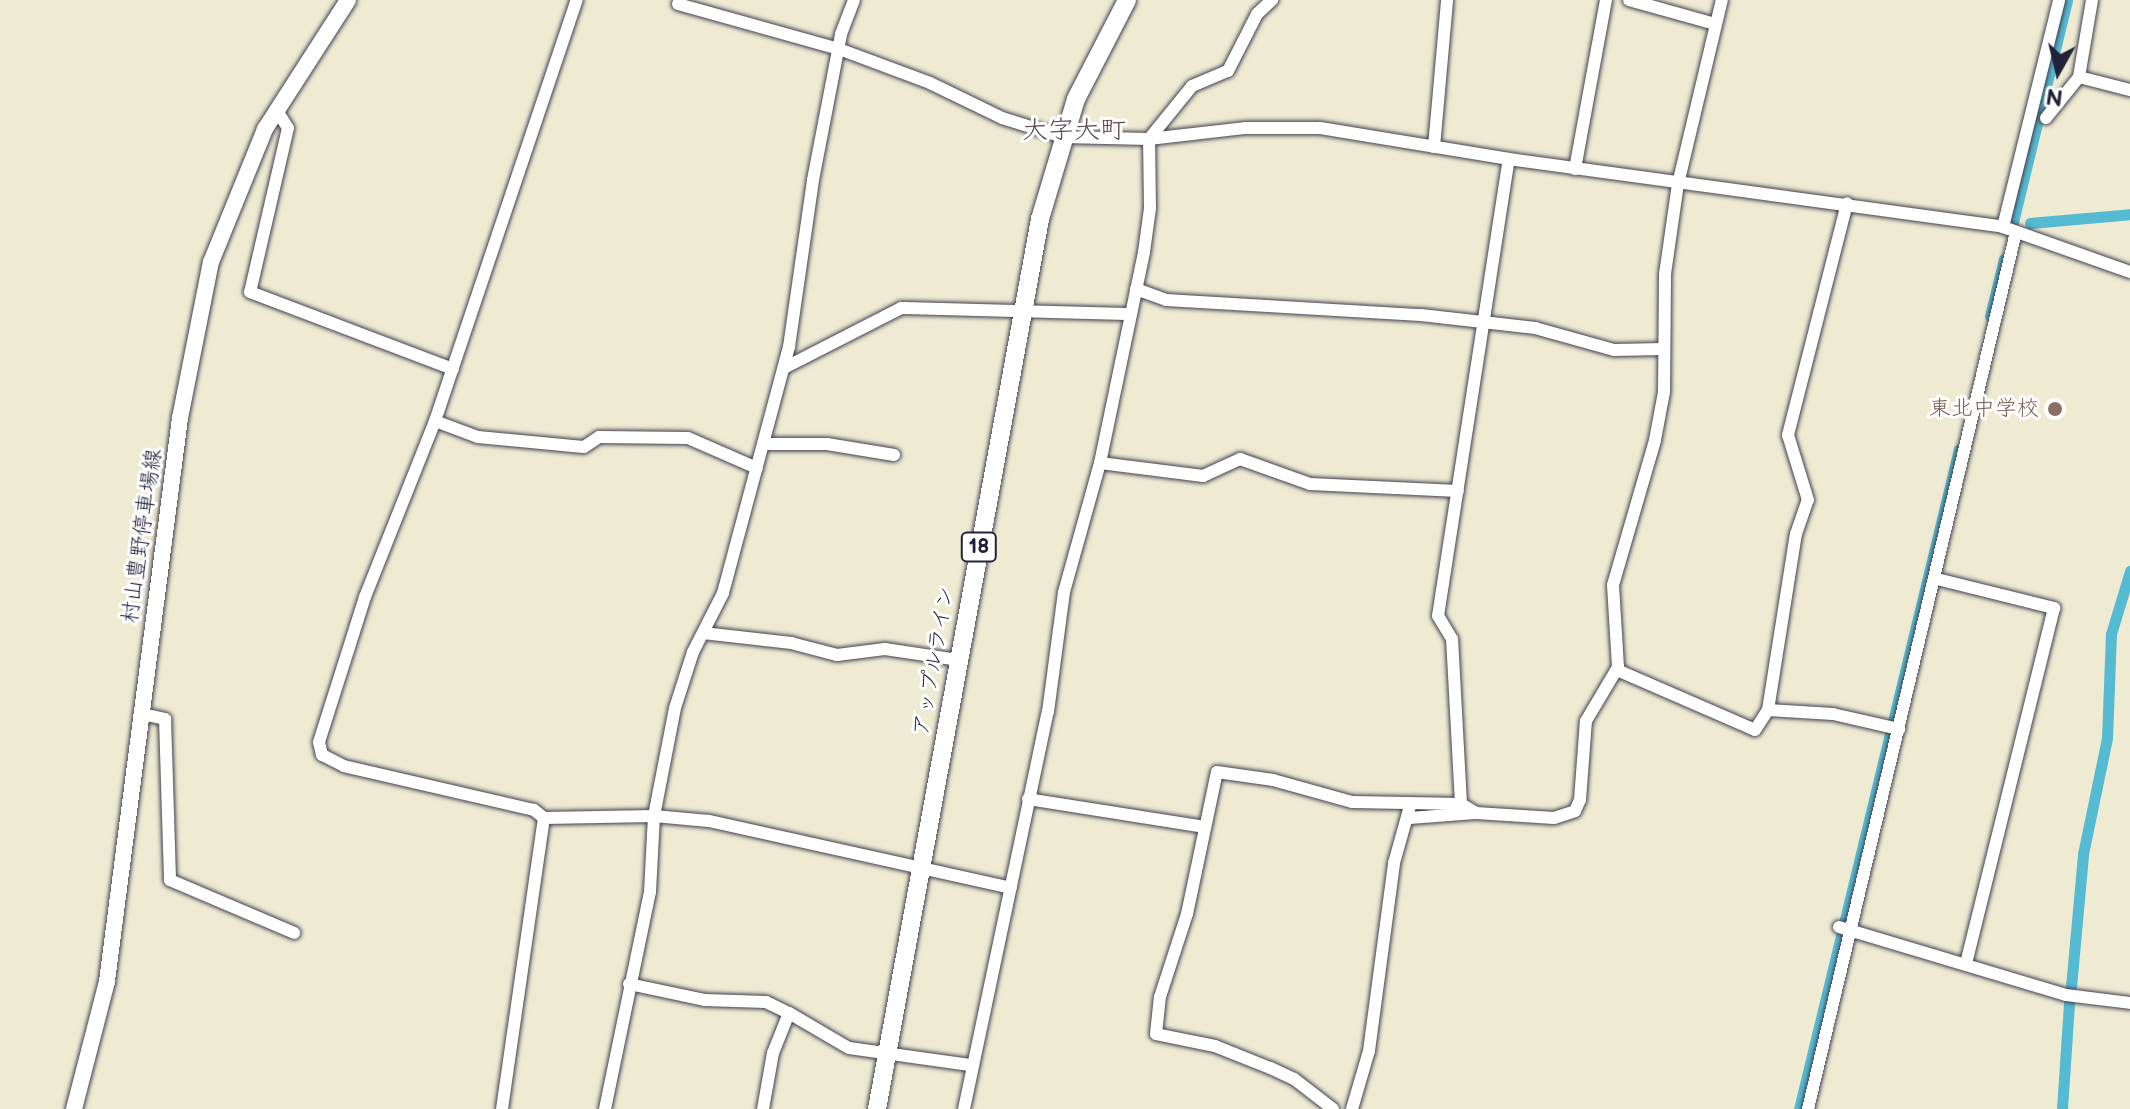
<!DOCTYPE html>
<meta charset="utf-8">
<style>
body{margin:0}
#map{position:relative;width:2130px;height:1109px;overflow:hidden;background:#efead2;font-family:"Balsamiq Sans","Klee One",sans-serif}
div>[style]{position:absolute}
.canal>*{height:11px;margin:-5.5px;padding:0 5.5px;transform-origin:5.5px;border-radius:5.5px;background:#55bbd3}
.roads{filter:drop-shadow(0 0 2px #414052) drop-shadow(0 0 2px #414052)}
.minor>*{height:12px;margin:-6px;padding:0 6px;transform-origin:6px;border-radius:6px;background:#fff}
.major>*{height:16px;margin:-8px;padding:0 8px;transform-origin:8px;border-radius:8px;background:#fff}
.highway>*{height:18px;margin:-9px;padding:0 9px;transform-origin:9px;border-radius:9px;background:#fff}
.dots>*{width:22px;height:22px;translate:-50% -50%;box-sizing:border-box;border:4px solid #fff;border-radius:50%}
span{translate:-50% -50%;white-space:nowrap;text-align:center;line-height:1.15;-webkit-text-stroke:6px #fff;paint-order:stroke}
.shield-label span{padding:2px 6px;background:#fff;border:2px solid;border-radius:6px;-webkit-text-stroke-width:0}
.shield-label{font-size:20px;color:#22223b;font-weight:700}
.education-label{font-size:22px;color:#785e54}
.right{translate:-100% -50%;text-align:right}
.street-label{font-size:22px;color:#22223b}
.quarter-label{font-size:26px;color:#604d56}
.north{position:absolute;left:2018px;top:32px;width:80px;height:80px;-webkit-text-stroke:6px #fff;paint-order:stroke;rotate:188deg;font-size:22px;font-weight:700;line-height:32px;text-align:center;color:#22223b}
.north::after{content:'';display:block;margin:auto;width:28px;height:36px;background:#22223b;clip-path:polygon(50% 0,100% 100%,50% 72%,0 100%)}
</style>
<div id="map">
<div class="canal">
<i style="left:2013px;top:222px;width:228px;rotate:-76.3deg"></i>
<i style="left:2030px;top:223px;width:100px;rotate:-5.1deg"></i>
<i style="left:1990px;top:316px;width:59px;rotate:-76.2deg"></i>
<i style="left:2071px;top:987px;width:134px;rotate:-84.8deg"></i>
<i style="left:2083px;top:854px;width:118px;rotate:-78.3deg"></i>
<i style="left:2107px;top:738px;width:104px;rotate:-87.8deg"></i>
<i style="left:2111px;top:634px;width:66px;rotate:-73.2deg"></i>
<i style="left:1799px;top:1109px;width:679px;rotate:-76.37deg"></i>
<i style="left:2062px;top:1109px;width:106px;rotate:-86.2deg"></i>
</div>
<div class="roads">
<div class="minor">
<i style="left:1629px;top:0;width:89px;rotate:15.6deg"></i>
<i style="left:678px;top:4px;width:167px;rotate:15.6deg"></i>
<i style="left:839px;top:49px;width:97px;rotate:20.5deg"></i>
<i style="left:930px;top:83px;width:80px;rotate:25.9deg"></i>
<i style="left:1002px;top:118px;width:64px;rotate:17.3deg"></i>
<i style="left:1063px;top:137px;width:86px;rotate:1.3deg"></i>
<i style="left:1149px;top:139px;width:98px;rotate:-6.5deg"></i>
<i style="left:1246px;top:128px;width:74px"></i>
<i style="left:1320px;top:128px;width:192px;rotate:9.3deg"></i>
<i style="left:1509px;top:159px;width:499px;rotate:7.8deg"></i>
<i style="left:2003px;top:227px;width:135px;rotate:19.5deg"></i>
<i style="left:2079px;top:77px;width:53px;rotate:14.3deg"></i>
<i style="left:276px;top:109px;width:22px;rotate:58deg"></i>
<i style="left:288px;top:128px;width:168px;rotate:103deg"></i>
<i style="left:250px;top:292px;width:217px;rotate:20.8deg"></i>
<i style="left:2046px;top:118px;width:53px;rotate:-51.2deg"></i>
<i style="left:2079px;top:77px;width:78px;rotate:-80.4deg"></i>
<i style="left:1434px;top:147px;width:148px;rotate:-84.9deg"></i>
<i style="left:1575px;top:169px;width:172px;rotate:-79.6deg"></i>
<i style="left:2003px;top:227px;width:234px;rotate:-76.1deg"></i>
<i style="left:1136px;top:289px;width:32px;rotate:20deg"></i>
<i style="left:1166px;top:300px;width:255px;rotate:3.4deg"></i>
<i style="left:1421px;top:315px;width:115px;rotate:6.5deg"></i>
<i style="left:1535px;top:328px;width:82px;rotate:15.6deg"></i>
<i style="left:1614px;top:350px;width:49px;rotate:-1.2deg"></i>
<i style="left:784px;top:368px;width:131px;rotate:-27.1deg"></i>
<i style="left:901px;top:308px;width:229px;rotate:1.5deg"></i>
<i style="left:435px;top:421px;width:46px;rotate:20.4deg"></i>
<i style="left:478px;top:437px;width:106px;rotate:5.4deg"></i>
<i style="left:584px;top:447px;width:18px;rotate:-34deg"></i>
<i style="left:599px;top:437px;width:89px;rotate:0.6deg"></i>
<i style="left:688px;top:438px;width:75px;rotate:23.5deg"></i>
<i style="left:764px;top:444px;width:63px"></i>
<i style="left:827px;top:444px;width:68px;rotate:9.3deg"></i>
<i style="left:1100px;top:463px;width:104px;rotate:7.2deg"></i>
<i style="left:1203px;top:476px;width:41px;rotate:-24.7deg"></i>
<i style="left:1240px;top:459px;width:74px;rotate:19.7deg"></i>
<i style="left:1310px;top:484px;width:148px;rotate:2.7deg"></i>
<i style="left:1937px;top:579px;width:121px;rotate:13.9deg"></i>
<i style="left:2054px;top:608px;width:367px;rotate:103.9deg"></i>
<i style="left:703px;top:633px;width:89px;rotate:6.5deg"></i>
<i style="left:791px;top:643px;width:48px;rotate:14.6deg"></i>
<i style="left:837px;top:655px;width:48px;rotate:-7.1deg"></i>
<i style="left:885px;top:649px;width:75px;rotate:8.5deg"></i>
<i style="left:1617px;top:670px;width:150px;rotate:23.5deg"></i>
<i style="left:1755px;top:730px;width:24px;rotate:-57deg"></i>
<i style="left:1768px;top:710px;width:65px;rotate:3.5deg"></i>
<i style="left:1833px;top:714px;width:68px;rotate:12.8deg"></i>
<i style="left:1768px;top:710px;width:178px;rotate:-81deg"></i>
<i style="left:1796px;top:534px;width:36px;rotate:-71deg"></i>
<i style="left:1808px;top:500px;width:68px;rotate:-107.1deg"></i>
<i style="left:1788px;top:435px;width:239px;rotate:-75.7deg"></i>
<i style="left:143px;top:714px;width:23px;rotate:13deg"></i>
<i style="left:165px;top:719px;width:161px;rotate:88.2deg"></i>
<i style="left:170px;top:880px;width:135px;rotate:23.1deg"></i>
<i style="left:1028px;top:799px;width:178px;rotate:9deg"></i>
<i style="left:1461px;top:804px;width:165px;rotate:-93.1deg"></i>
<i style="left:1452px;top:639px;width:27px;rotate:-121deg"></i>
<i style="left:1438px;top:616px;width:462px;rotate:-81.2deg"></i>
<i style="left:544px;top:818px;width:110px;rotate:-1deg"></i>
<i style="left:654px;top:816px;width:55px;rotate:5.2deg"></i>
<i style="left:709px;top:821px;width:309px;rotate:12.5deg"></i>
<i style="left:1409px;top:818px;width:67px;rotate:-4.3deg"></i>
<i style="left:1839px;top:927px;width:237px;rotate:16.7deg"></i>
<i style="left:2066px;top:995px;width:64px;rotate:7.1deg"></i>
<i style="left:629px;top:984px;width:78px;rotate:11.9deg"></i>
<i style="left:705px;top:1000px;width:61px;rotate:1.9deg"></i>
<i style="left:766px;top:1002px;width:25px;rotate:26deg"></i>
<i style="left:502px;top:1109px;width:294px;rotate:-81.8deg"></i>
<i style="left:544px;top:818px;width:13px;rotate:-141deg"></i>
<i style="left:534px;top:810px;width:195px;rotate:-167deg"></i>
<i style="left:344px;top:766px;width:25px;rotate:-153deg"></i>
<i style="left:322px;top:755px;width:13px;rotate:-103deg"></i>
<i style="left:319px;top:742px;width:152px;rotate:-72.4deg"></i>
<i style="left:365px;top:597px;width:189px;rotate:-68.3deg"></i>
<i style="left:435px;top:421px;width:444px;rotate:-71.4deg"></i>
<i style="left:605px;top:1109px;width:222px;rotate:-78.3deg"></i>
<i style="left:650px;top:892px;width:76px;rotate:-87deg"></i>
<i style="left:654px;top:816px;width:110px;rotate:-79deg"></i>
<i style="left:675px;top:708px;width:59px;rotate:-72.2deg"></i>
<i style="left:693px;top:652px;width:66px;rotate:-63deg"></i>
<i style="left:723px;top:593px;width:255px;rotate:-75deg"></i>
<i style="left:789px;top:347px;width:169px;rotate:-81.8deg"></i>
<i style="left:813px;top:180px;width:149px;rotate:-79.1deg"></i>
<i style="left:841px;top:34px;width:36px;rotate:-69deg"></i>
<i style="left:763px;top:1109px;width:57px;rotate:-79.9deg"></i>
<i style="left:773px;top:1053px;width:43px;rotate:-68.2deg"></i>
<i style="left:789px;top:1013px;width:69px;rotate:30.3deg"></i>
<i style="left:849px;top:1048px;width:122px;rotate:8deg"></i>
<i style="left:964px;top:1109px;width:406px;rotate:-78.1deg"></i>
<i style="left:1048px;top:712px;width:121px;rotate:-82.4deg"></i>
<i style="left:1064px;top:592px;width:134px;rotate:-74.4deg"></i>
<i style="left:1100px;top:463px;width:216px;rotate:-78.2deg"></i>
<i style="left:1144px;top:252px;width:44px;rotate:-82.2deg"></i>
<i style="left:1150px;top:208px;width:69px;rotate:-90.8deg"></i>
<i style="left:1149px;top:139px;width:68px;rotate:-50.9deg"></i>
<i style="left:1192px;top:86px;width:39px;rotate:-23deg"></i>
<i style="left:1228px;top:71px;width:64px;rotate:-63deg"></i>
<i style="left:1257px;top:14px;width:21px;rotate:-43deg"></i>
<i style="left:1333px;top:1109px;width:49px;rotate:-142.4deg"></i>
<i style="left:1294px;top:1079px;width:26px;rotate:-155deg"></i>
<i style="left:1270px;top:1068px;width:59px;rotate:-158.2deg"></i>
<i style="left:1215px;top:1046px;width:60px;rotate:-168.5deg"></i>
<i style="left:1156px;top:1034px;width:37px;rotate:-84deg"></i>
<i style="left:1160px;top:997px;width:87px;rotate:-72deg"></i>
<i style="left:1187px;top:914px;width:145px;rotate:-78.1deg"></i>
<i style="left:1217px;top:772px;width:57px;rotate:8.1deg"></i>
<i style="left:1273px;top:780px;width:82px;rotate:15.6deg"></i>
<i style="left:1352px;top:802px;width:109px;rotate:1.1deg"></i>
<i style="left:1461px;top:804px;width:17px;rotate:31deg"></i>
<i style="left:1476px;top:813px;width:78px;rotate:3.7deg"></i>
<i style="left:1554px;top:818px;width:22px;rotate:-18deg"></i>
<i style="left:1575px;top:811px;width:12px;rotate:-66deg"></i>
<i style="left:1580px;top:800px;width:79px;rotate:-85.7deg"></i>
<i style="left:1586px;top:721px;width:63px;rotate:-59.3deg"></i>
<i style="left:1618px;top:667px;width:82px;rotate:-93.5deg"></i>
<i style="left:1613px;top:585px;width:151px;rotate:-73.8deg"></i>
<i style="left:1655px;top:440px;width:49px;rotate:-79.4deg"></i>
<i style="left:1664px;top:392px;width:118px;rotate:-89.5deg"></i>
<i style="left:1665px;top:274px;width:91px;rotate:-81.8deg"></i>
<i style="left:1678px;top:184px;width:189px;rotate:-76.6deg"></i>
<i style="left:1352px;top:1109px;width:60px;rotate:-73.7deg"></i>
<i style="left:1369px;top:1051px;width:190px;rotate:-82.4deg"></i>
<i style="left:1394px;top:863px;width:59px;rotate:-74.3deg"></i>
<i style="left:1808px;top:1109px;width:901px;rotate:-76.66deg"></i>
</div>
<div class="major">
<i style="left:74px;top:1109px;width:132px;rotate:-75.5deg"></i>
<i style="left:107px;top:981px;width:568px;rotate:-82.61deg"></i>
<i style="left:180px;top:418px;width:159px;rotate:-78.8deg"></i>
<i style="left:211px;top:262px;width:144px;rotate:-67.9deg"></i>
<i style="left:265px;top:129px;width:153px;rotate:-57.2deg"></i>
</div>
<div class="highway">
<i style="left:877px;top:1109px;width:905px;rotate:-79.62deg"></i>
<i style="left:1040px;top:219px;width:125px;rotate:-73.3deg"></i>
<i style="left:1076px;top:99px;width:111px;rotate:-62.7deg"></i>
</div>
</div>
<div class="dots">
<i style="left:2055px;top:409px;background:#8d6e63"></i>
</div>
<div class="shield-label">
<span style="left:979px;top:547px">18</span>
</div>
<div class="education-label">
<span class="right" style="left:2039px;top:409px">東北中学校</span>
</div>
<div class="street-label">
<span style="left:142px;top:536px;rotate:-82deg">村山豊野停車場線</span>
<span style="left:934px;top:661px;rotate:-80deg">アップルライン</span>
</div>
<div class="quarter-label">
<span style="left:1074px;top:131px">大字大町</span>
</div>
<div class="north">N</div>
</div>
